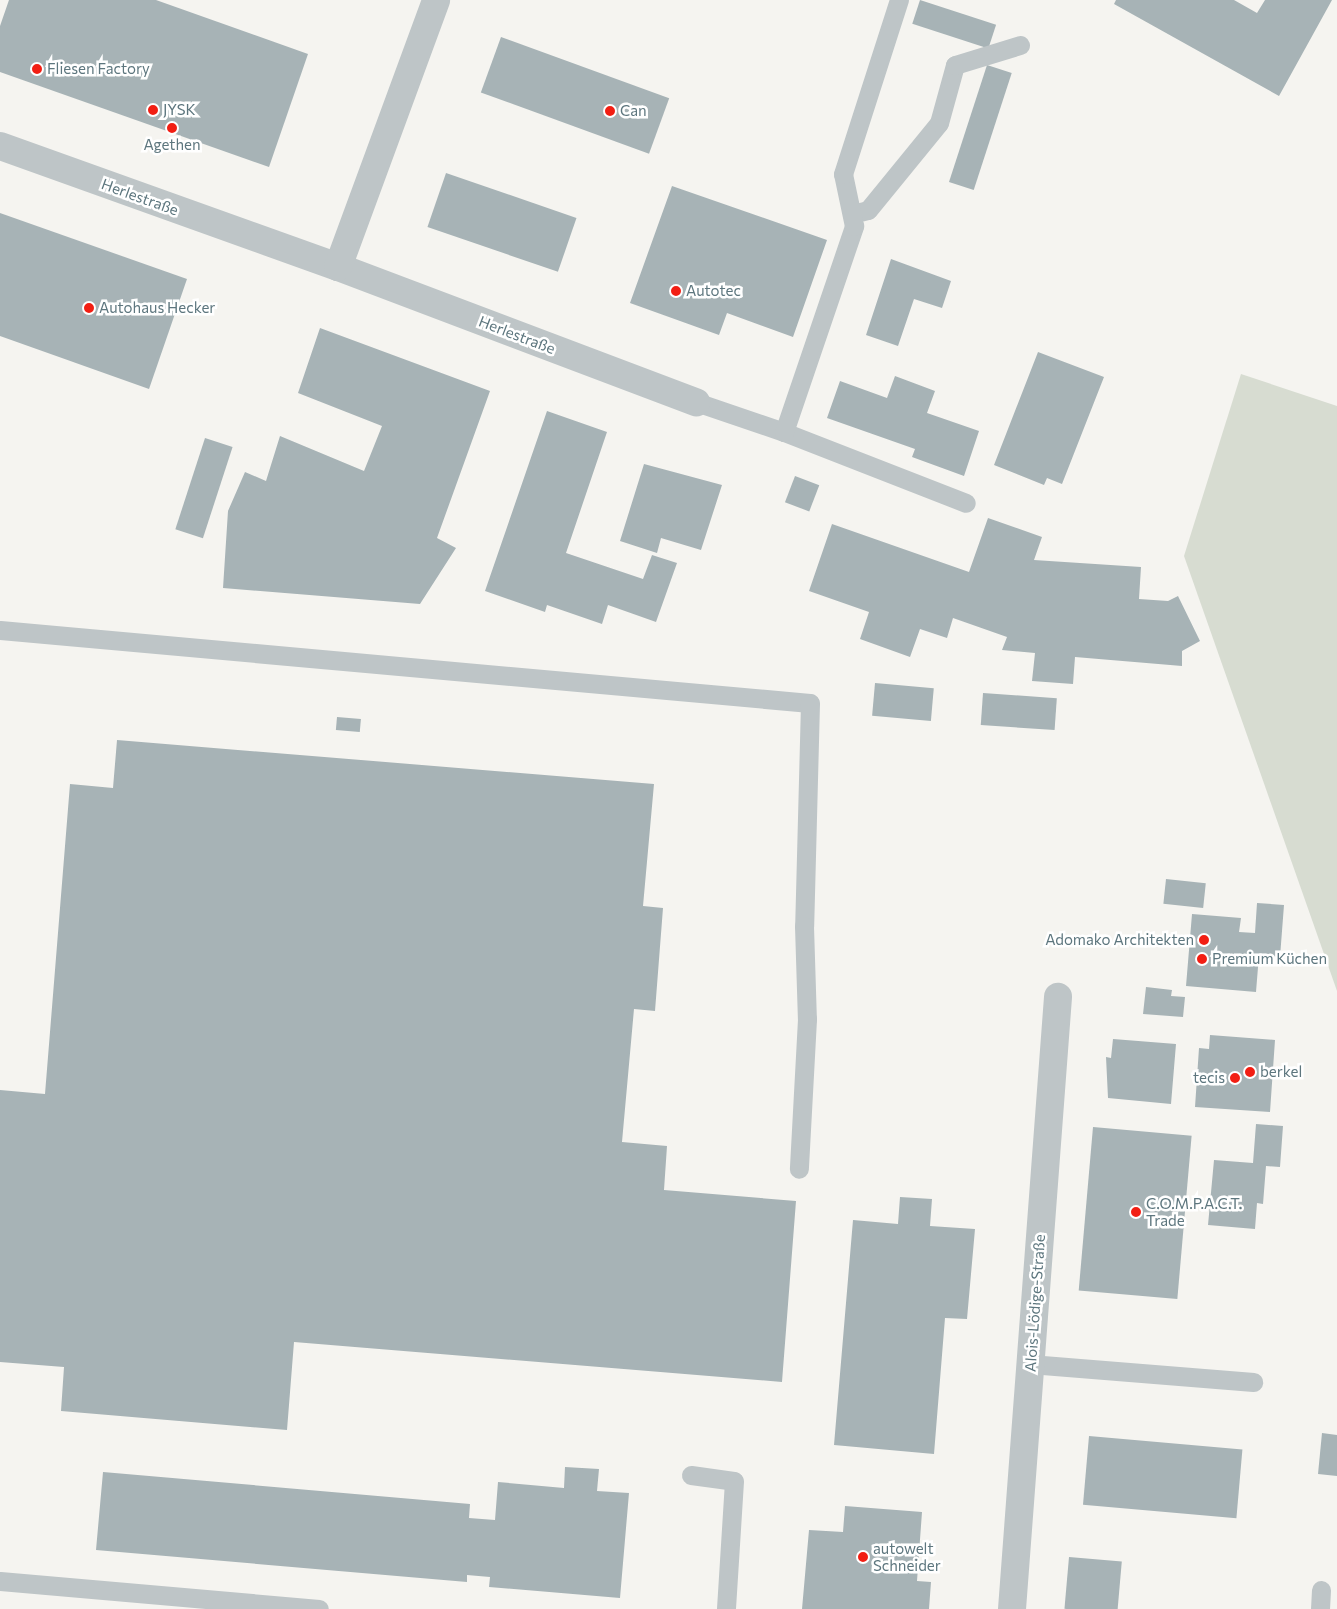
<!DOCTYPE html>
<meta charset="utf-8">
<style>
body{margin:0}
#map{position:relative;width:1337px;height:1609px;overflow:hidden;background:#f5f4f0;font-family:Commissioner,sans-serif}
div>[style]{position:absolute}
.green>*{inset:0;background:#d7dcd1}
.building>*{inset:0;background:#a7b3b6;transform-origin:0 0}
.service>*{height:19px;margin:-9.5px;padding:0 9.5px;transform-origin:9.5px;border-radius:9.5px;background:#bec5c7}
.minor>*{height:28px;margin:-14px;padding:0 14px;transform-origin:14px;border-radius:14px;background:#bec5c7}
.dots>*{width:14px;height:14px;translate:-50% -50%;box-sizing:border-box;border:2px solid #fff;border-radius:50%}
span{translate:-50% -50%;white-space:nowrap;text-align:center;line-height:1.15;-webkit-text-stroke:5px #fff;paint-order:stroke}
.poi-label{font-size:15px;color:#5d767e}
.left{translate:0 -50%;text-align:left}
.right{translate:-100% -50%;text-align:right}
.street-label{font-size:15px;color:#5d767e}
</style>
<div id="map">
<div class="green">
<i style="clip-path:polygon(1241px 374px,1337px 406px,1337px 991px,1184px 556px)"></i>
</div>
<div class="building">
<i style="clip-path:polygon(9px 0,156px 0,308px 54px,269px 167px,0 72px,0 26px)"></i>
<i style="left:920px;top:0;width:80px;height:25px;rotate:18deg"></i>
<i style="clip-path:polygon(1116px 0,1234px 0,1257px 13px,1265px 0,1332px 0,1279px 96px,1114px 4px)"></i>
<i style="left:501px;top:37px;width:179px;height:59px;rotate:20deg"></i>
<i style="left:987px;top:65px;width:26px;height:123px;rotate:18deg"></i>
<i style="left:446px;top:173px;width:138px;height:57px;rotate:19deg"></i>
<i style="clip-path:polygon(672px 186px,827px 240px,793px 337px,727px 313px,719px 335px,630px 303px)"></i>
<i style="clip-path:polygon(0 213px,187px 279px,149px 389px,0 336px)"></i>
<i style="clip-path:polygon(891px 259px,951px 281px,942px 308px,914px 299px,898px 346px,866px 335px)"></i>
<i style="clip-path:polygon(320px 328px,490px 391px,437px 538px,456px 548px,420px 604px,223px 588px,228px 511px,245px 472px,266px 481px,280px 436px,364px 471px,382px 426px,298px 393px)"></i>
<i style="clip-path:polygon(1038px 352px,1104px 377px,1062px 484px,1047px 478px,1044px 485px,994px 465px)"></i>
<i style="clip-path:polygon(895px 376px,935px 391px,927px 413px,979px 431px,964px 476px,912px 457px,915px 449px,827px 418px,840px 381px,887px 398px)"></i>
<i style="clip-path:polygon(547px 411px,607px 432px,566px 553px,643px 579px,652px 555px,677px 563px,656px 622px,608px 605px,602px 624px,547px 605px,545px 612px,485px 591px)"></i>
<i style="left:205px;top:438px;width:29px;height:96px;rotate:18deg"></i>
<i style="clip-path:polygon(644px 464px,722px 485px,701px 550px,661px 538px,657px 553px,620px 541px)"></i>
<i style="left:795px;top:476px;width:26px;height:28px;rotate:21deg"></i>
<i style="clip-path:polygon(988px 518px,1042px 537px,1034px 560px,1141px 567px,1139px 599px,1168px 601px,1178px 596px,1200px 641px,1182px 651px,1182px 666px,1075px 657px,1073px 684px,1032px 681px,1035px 653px,1002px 650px,1007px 637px,953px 618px,947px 638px,920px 629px,910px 657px,860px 639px,869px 612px,809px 591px,832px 524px,969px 572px)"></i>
<i style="left:875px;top:683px;width:59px;height:33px;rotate:5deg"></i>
<i style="left:983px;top:693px;width:74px;height:32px;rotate:4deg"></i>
<i style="left:337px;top:717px;width:24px;height:13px;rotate:5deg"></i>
<i style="clip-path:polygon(117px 740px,654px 784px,643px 906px,663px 908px,655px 1011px,634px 1009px,622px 1142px,667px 1146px,664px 1190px,796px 1201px,782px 1382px,294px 1342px,287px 1430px,61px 1411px,64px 1367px,0 1362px,0 1090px,45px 1094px,70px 784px,113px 788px)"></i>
<i style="left:1166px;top:879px;width:40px;height:25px;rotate:6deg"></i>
<i style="clip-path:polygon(1257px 903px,1284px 905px,1280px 957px,1259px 955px,1256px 992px,1186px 986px,1192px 914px,1241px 918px,1239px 932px,1255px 933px)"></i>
<i style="clip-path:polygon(1146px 987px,1172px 990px,1171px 996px,1185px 997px,1183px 1017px,1143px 1014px)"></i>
<i style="clip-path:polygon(1210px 1035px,1275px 1040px,1270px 1112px,1195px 1107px,1199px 1048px,1209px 1049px)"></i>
<i style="clip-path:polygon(1113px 1039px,1176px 1044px,1171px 1104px,1108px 1098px,1106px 1057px,1111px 1058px)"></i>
<i style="clip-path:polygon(1256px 1124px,1283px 1126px,1280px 1167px,1266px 1166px,1263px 1204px,1257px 1203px,1255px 1229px,1208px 1225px,1214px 1160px,1253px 1163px)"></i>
<i style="left:1093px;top:1127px;width:99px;height:164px;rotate:5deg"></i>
<i style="clip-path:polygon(900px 1197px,932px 1199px,930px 1226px,975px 1229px,967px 1319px,945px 1318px,934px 1454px,834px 1445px,853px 1220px,898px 1224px)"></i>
<i style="clip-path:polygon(1322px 1433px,1337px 1435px,1337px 1476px,1318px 1474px)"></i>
<i style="left:1089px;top:1436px;width:154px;height:69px;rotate:5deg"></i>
<i style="clip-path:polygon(565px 1467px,599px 1469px,597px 1491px,629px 1493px,620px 1598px,489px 1587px,490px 1577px,467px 1575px,467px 1582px,96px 1550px,103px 1472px,470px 1504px,469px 1518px,495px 1520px,498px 1482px,564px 1488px)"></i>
<i style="clip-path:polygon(845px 1506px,922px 1512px,917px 1581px,931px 1582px,929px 1609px,802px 1609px,809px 1530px,843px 1532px)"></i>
<i style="left:1069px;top:1557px;width:53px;height:52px;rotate:5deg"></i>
</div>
<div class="service">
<i style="left:852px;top:214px;width:16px;rotate:-14deg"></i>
<i style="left:868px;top:210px;width:112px;rotate:-50.8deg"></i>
<i style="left:939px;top:123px;width:60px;rotate:-74.6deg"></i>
<i style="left:955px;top:65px;width:68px;rotate:-17.1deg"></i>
<i style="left:696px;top:402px;width:93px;rotate:18.8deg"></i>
<i style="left:784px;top:432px;width:195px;rotate:21.3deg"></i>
<i style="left:784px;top:432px;width:218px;rotate:-71.2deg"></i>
<i style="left:854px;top:226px;width:53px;rotate:-101.9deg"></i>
<i style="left:843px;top:174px;width:183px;rotate:-72.2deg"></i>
<i style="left:0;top:630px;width:813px;rotate:5.15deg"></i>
<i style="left:810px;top:703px;width:223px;rotate:91.5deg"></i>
<i style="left:804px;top:926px;width:93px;rotate:88.2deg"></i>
<i style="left:807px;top:1019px;width:150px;rotate:93.1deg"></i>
<i style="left:1030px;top:1364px;width:224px;rotate:4.6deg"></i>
<i style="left:691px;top:1475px;width:43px;rotate:7.9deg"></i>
<i style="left:734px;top:1481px;width:128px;rotate:93.6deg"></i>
<i style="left:0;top:1581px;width:320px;rotate:5deg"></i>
<i style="left:1320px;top:1609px;width:19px;rotate:-87deg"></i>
</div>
<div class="minor">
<i style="left:0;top:146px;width:359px;rotate:19.7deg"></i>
<i style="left:338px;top:267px;width:383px;rotate:20.7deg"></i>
<i style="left:338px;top:267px;width:284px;rotate:-69.8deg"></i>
<i style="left:1012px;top:1609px;width:614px;rotate:-85.7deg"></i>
</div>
<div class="dots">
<i style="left:37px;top:69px;background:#f21e13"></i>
<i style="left:153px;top:110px;background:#f21e13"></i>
<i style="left:610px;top:111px;background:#f21e13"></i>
<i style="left:172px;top:128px;background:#f21e13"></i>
<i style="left:676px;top:291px;background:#f21e13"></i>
<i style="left:89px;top:308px;background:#f21e13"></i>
<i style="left:1204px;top:940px;background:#f21e13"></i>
<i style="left:1202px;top:959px;background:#f21e13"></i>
<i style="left:1250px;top:1072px;background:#f21e13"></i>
<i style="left:1235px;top:1078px;background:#f21e13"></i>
<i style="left:1136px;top:1212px;background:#f21e13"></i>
<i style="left:863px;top:1557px;background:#f21e13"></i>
</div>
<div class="poi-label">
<span class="left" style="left:47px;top:69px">Fliesen Factory</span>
<span class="left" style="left:163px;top:110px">JYSK</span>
<span class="left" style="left:620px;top:111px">Can</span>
<span style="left:172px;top:145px">Agethen</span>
<span class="left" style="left:686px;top:291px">Autotec</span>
<span class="left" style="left:99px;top:308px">Autohaus Hecker</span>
<span class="right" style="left:1194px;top:940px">Adomako Architekten</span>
<span class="left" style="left:1212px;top:959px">Premium Küchen</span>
<span class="left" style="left:1260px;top:1072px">berkel</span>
<span class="right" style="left:1225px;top:1078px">tecis</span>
<span class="left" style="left:1146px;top:1212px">C.O.M.P.A.C.T.<br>Trade</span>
<span class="left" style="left:873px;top:1557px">autowelt<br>Schneider</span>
</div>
<div class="street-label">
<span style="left:140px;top:197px;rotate:20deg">Herlestraße</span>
<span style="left:517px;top:335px;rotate:21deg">Herlestraße</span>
<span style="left:1035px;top:1303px;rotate:-86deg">Alois-Lödige-Straße</span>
</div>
</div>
